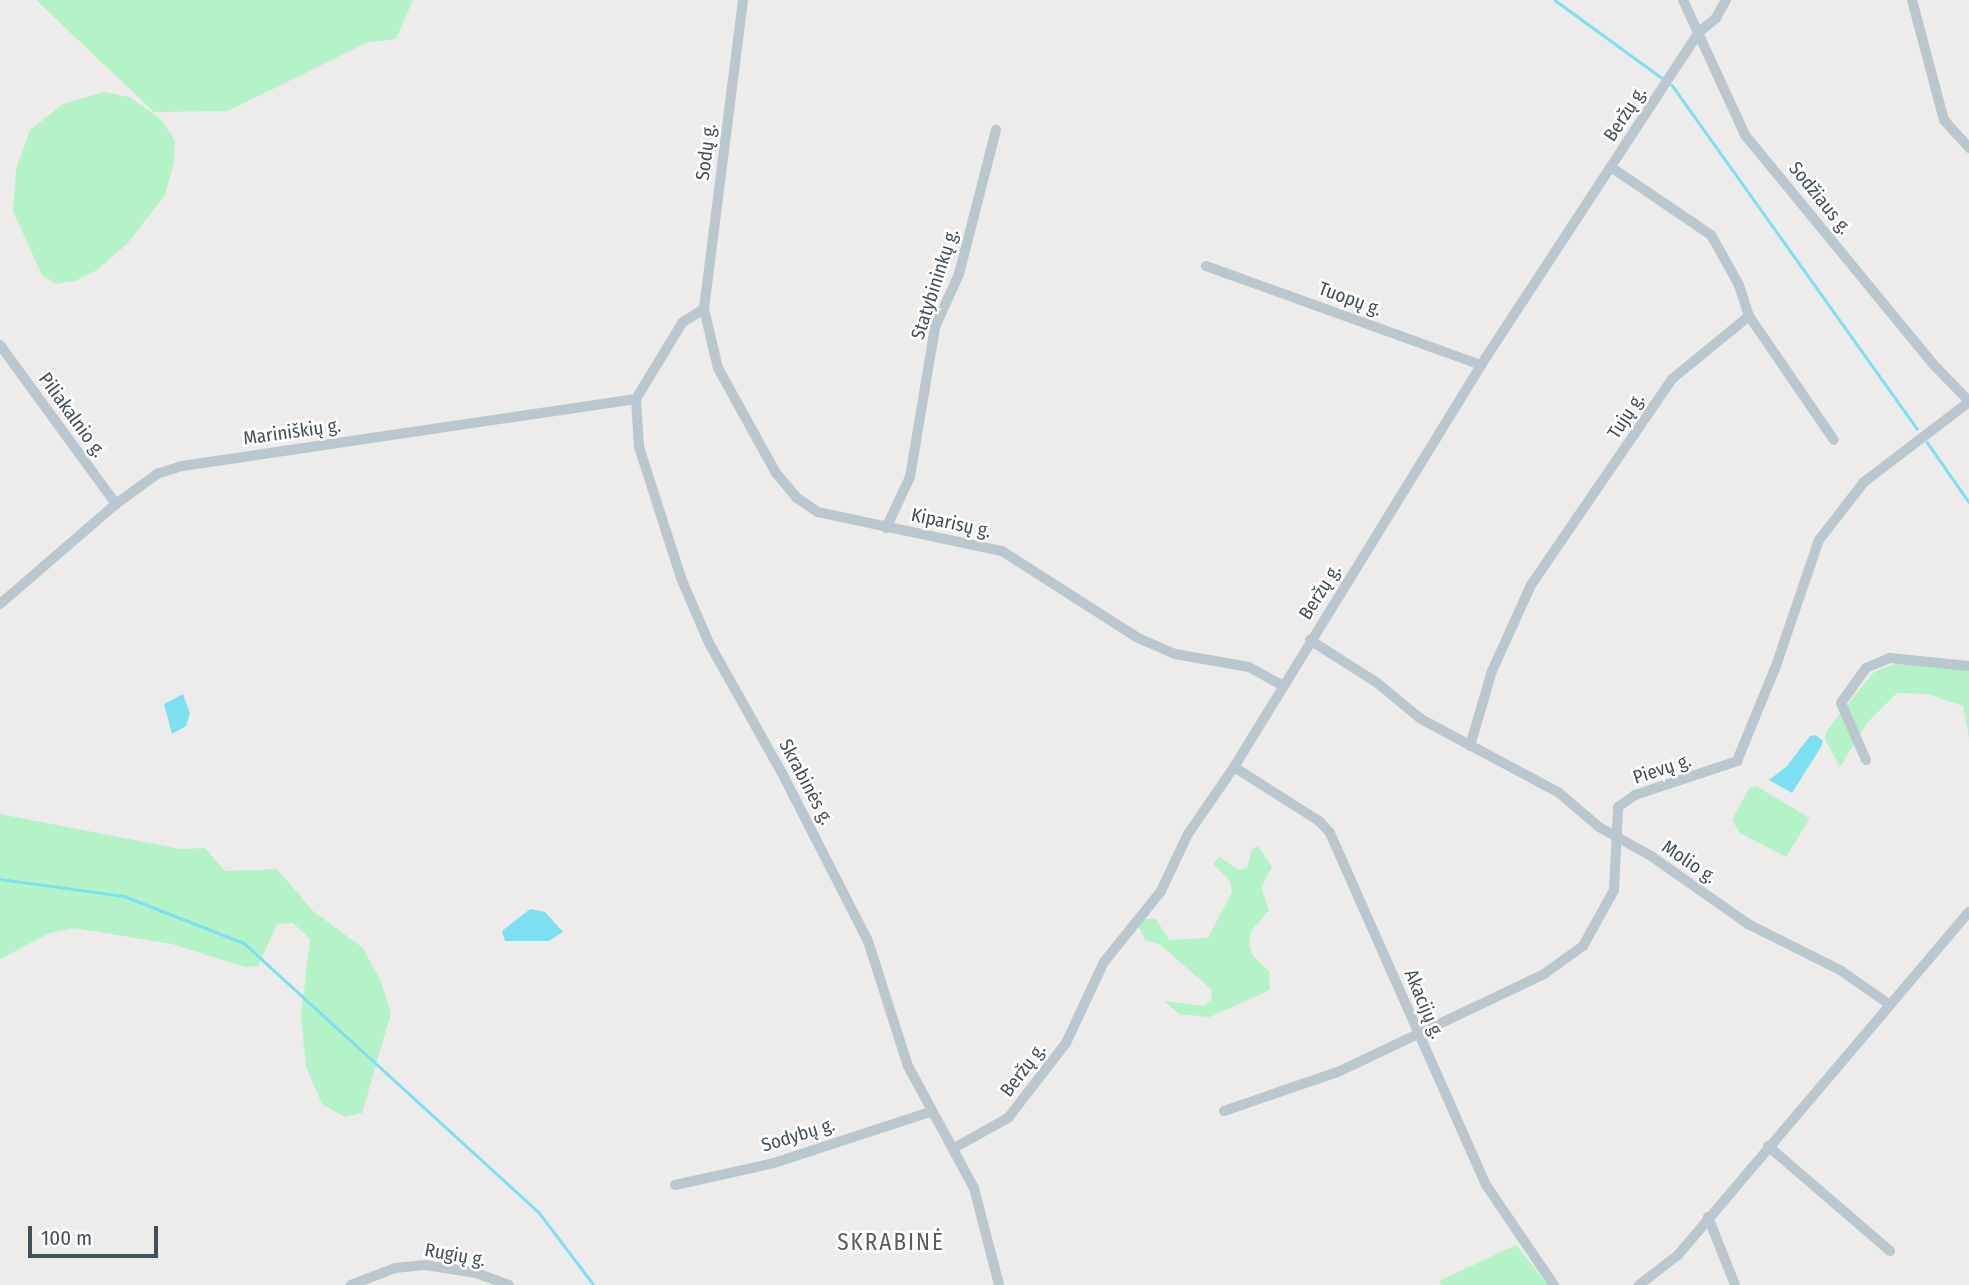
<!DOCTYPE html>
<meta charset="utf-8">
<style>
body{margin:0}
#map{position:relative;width:1969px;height:1285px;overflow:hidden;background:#eeebeb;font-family:"Fira Sans Condensed",sans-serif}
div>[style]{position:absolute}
.green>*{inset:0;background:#b4f2c8}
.water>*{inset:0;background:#7de0f2}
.stream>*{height:2.5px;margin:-1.25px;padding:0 1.25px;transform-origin:1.25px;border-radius:1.25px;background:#7de0f2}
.minor>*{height:10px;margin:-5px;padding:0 5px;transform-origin:5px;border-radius:5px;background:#bac7cf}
span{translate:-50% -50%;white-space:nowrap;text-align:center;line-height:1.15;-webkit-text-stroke:5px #fff;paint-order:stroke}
.street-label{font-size:19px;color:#42505a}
.quarter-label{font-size:23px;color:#575c61;letter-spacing:2px}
.scale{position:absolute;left:28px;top:1226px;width:130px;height:32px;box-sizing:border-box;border:4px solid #42505a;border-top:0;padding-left:9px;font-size:21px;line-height:24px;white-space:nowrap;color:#42505a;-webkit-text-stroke:5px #fff;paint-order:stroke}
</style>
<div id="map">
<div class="green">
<i style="clip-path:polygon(36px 0,413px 0,396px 39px,366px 43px,228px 111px,154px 112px)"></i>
<i style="clip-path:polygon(104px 92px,129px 97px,161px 119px,175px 141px,174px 162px,165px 195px,127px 244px,97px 270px,75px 281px,56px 284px,42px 275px,13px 211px,16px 169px,30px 130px,63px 104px)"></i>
<i style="clip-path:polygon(1897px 663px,1969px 670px,1969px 738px,1963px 706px,1928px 694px,1897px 693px,1866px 724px,1840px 767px,1825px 739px,1827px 730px,1874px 672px)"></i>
<i style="clip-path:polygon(1756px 786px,1810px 818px,1786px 857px,1740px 833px,1732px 820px,1749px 788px)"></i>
<i style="clip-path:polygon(0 814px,181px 849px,205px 848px,225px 871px,277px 869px,313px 911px,363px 948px,381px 982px,391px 1013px,362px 1113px,345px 1117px,322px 1104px,306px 1067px,301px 1017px,310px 939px,293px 923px,277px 924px,258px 966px,245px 967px,172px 944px,74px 928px,50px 933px,0 959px)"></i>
<i style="clip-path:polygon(1258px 846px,1272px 867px,1261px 888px,1269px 910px,1251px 931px,1249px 943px,1252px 955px,1269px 971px,1270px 990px,1210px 1017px,1179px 1014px,1164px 1001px,1203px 1006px,1211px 1000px,1212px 990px,1159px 944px,1145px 940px,1138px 925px,1145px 919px,1156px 919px,1169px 940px,1208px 938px,1232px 892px,1230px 881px,1213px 864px,1219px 857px,1239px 870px,1247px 868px,1252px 849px)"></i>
<i style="clip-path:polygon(1516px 1245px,1548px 1285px,1441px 1285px,1439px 1281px)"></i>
</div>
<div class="water">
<i style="clip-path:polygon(183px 694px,190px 714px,186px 726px,172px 734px,164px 704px)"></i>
<i style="clip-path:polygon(1816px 735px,1823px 741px,1821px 747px,1792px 793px,1769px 780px,1787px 766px,1810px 736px)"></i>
<i style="clip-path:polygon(530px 909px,545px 912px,563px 932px,549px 941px,505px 941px,502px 931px)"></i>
</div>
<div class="stream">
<i style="left:1555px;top:0;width:132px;rotate:36.1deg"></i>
<i style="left:1672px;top:85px;width:422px;rotate:54.5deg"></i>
<i style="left:1927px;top:442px;width:73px;rotate:55deg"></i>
<i style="left:0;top:879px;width:125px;rotate:7.8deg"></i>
<i style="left:124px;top:896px;width:129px;rotate:21.4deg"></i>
<i style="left:244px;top:943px;width:398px;rotate:42.4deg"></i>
<i style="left:538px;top:1211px;width:93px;rotate:52.9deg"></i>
</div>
<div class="minor">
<i style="left:743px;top:0;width:311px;rotate:97.2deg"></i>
<i style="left:704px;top:309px;width:61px;rotate:76.7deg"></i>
<i style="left:718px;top:368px;width:120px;rotate:61.1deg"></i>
<i style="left:776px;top:473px;width:33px;rotate:50deg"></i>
<i style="left:797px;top:498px;width:25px;rotate:34deg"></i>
<i style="left:818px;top:512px;width:188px;rotate:12deg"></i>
<i style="left:1002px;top:551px;width:161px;rotate:32.6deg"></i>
<i style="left:1138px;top:638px;width:40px;rotate:23.4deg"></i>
<i style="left:1175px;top:654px;width:75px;rotate:10deg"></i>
<i style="left:1249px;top:667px;width:39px;rotate:29deg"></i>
<i style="left:1683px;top:0;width:149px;rotate:65.3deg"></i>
<i style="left:1745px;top:135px;width:295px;rotate:50.6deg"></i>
<i style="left:1932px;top:363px;width:53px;rotate:45.8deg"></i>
<i style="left:1912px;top:0;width:124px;rotate:75.1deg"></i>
<i style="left:1944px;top:120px;width:38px;rotate:48deg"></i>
<i style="left:1206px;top:266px;width:292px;rotate:19.8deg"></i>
<i style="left:704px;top:309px;width:26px;rotate:148deg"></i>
<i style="left:682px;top:323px;width:89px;rotate:121.2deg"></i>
<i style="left:636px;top:399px;width:48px;rotate:86.4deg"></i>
<i style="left:639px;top:447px;width:138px;rotate:72.2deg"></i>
<i style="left:681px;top:578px;width:71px;rotate:66.7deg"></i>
<i style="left:709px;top:643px;width:151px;rotate:60.7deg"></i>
<i style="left:783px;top:775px;width:186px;rotate:62.9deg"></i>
<i style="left:868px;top:941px;width:131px;rotate:72.3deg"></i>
<i style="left:908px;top:1066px;width:139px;rotate:61.6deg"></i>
<i style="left:974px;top:1188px;width:100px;rotate:75.5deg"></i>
<i style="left:1749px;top:316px;width:150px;rotate:55.6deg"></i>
<i style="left:0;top:345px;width:197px;rotate:53.9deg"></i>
<i style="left:886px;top:528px;width:56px;rotate:-64.8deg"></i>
<i style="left:910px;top:477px;width:152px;rotate:-80.5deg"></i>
<i style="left:935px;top:327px;width:58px;rotate:-65.6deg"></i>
<i style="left:959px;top:274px;width:149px;rotate:-75.6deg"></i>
<i style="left:0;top:604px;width:153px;rotate:-40.8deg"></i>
<i style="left:116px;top:504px;width:51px;rotate:-36.2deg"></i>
<i style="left:157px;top:474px;width:26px;rotate:-18deg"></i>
<i style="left:182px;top:466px;width:459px;rotate:-8.4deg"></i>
<i style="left:1310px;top:640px;width:78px;rotate:32.5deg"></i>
<i style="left:1376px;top:682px;width:58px;rotate:39.4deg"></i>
<i style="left:1421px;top:719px;width:155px;rotate:28.1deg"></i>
<i style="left:1558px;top:792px;width:54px;rotate:40.5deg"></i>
<i style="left:1599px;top:827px;width:60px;rotate:29.1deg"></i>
<i style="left:1651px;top:856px;width:118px;rotate:35deg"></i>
<i style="left:1748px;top:924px;width:103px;rotate:26.6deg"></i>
<i style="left:1840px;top:970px;width:60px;rotate:34.8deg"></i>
<i style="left:1470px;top:746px;width:78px;rotate:-73.7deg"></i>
<i style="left:1492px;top:671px;width:94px;rotate:-65.6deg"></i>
<i style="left:1531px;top:585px;width:250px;rotate:-55.6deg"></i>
<i style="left:1672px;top:379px;width:99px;rotate:-39.3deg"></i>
<i style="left:1749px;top:316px;width:33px;rotate:-108deg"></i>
<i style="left:1739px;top:285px;width:57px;rotate:-119.2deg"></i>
<i style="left:1711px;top:235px;width:120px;rotate:-145.9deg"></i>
<i style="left:1866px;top:760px;width:62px;rotate:-113.7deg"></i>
<i style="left:1841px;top:703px;width:43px;rotate:-54.5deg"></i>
<i style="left:1866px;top:668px;width:26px;rotate:-23deg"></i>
<i style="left:1890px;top:658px;width:79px;rotate:5.8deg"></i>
<i style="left:1234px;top:767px;width:101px;rotate:32.4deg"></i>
<i style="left:1319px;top:821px;width:16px;rotate:47deg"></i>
<i style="left:1330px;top:833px;width:385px;rotate:66.1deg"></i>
<i style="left:1486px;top:1185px;width:121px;rotate:55.8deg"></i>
<i style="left:1224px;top:1111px;width:123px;rotate:-19deg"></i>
<i style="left:1340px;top:1071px;width:226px;rotate:-25.4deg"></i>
<i style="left:1544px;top:974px;width:48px;rotate:-35.7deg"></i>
<i style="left:1583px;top:946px;width:64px;rotate:-61deg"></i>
<i style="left:1614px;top:890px;width:83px;rotate:-87.2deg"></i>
<i style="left:1618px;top:807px;width:21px;rotate:-35deg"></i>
<i style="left:1635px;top:795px;width:108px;rotate:-18.4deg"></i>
<i style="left:1737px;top:761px;width:103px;rotate:-67.7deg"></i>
<i style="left:1776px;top:666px;width:133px;rotate:-71.2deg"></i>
<i style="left:1819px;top:540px;width:73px;rotate:-52.2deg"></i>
<i style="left:1864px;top:482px;width:132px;rotate:-37.3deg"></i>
<i style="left:1768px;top:1146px;width:161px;rotate:40.7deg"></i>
<i style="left:954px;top:1148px;width:62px;rotate:-29.1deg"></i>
<i style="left:1008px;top:1118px;width:95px;rotate:-52.3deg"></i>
<i style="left:1066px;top:1043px;width:89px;rotate:-64.9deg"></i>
<i style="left:1104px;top:962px;width:91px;rotate:-51.2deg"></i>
<i style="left:1161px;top:891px;width:63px;rotate:-64.7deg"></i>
<i style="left:1188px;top:834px;width:81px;rotate:-55.5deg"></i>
<i style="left:1234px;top:767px;width:472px;rotate:-58.4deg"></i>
<i style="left:1481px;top:365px;width:398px;rotate:-56.8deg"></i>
<i style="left:1699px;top:32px;width:22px;rotate:-39deg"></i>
<i style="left:1716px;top:18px;width:21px;rotate:-61deg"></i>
<i style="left:675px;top:1185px;width:101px;rotate:-12.5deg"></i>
<i style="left:774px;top:1163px;width:164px;rotate:-18.1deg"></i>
<i style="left:1708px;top:1217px;width:73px;rotate:68.3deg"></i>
<i style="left:351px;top:1285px;width:47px;rotate:-21.1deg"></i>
<i style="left:395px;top:1268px;width:30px;rotate:-6deg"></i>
<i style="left:425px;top:1265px;width:52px;rotate:8.9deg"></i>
<i style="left:476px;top:1273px;width:35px;rotate:20deg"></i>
<i style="left:1639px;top:1285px;width:49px;rotate:-37.6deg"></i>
<i style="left:1678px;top:1255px;width:450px;rotate:-49.7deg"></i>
</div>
<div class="street-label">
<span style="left:1625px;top:114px;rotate:-57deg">Beržų g.</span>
<span style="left:706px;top:152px;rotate:-83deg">Sodų g.</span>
<span style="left:1820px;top:198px;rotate:51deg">Sodžiaus g.</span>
<span style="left:935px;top:284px;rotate:-72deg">Statybininkų g.</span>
<span style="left:1350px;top:299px;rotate:20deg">Tuopų g.</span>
<span style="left:72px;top:415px;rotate:54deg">Piliakalnio g.</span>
<span style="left:1626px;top:416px;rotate:-57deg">Tujų g.</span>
<span style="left:292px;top:432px;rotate:-8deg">Mariniškių g.</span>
<span style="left:951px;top:523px;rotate:12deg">Kiparisų g.</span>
<span style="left:1320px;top:592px;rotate:-58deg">Beržų g.</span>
<span style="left:1662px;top:769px;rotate:-18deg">Pievų g.</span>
<span style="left:806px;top:782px;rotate:62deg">Skrabinės g.</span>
<span style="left:1689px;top:862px;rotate:34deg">Molio g.</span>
<span style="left:1424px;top:1004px;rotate:67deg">Akacijų g.</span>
<span style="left:1023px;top:1070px;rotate:-53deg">Beržų g.</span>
<span style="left:798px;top:1135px;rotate:-17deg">Sodybų g.</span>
<span style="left:455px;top:1255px;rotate:10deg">Rugių g.</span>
</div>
<div class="quarter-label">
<span style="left:891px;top:1242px">SKRABINĖ</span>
</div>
<div class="scale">100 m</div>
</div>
